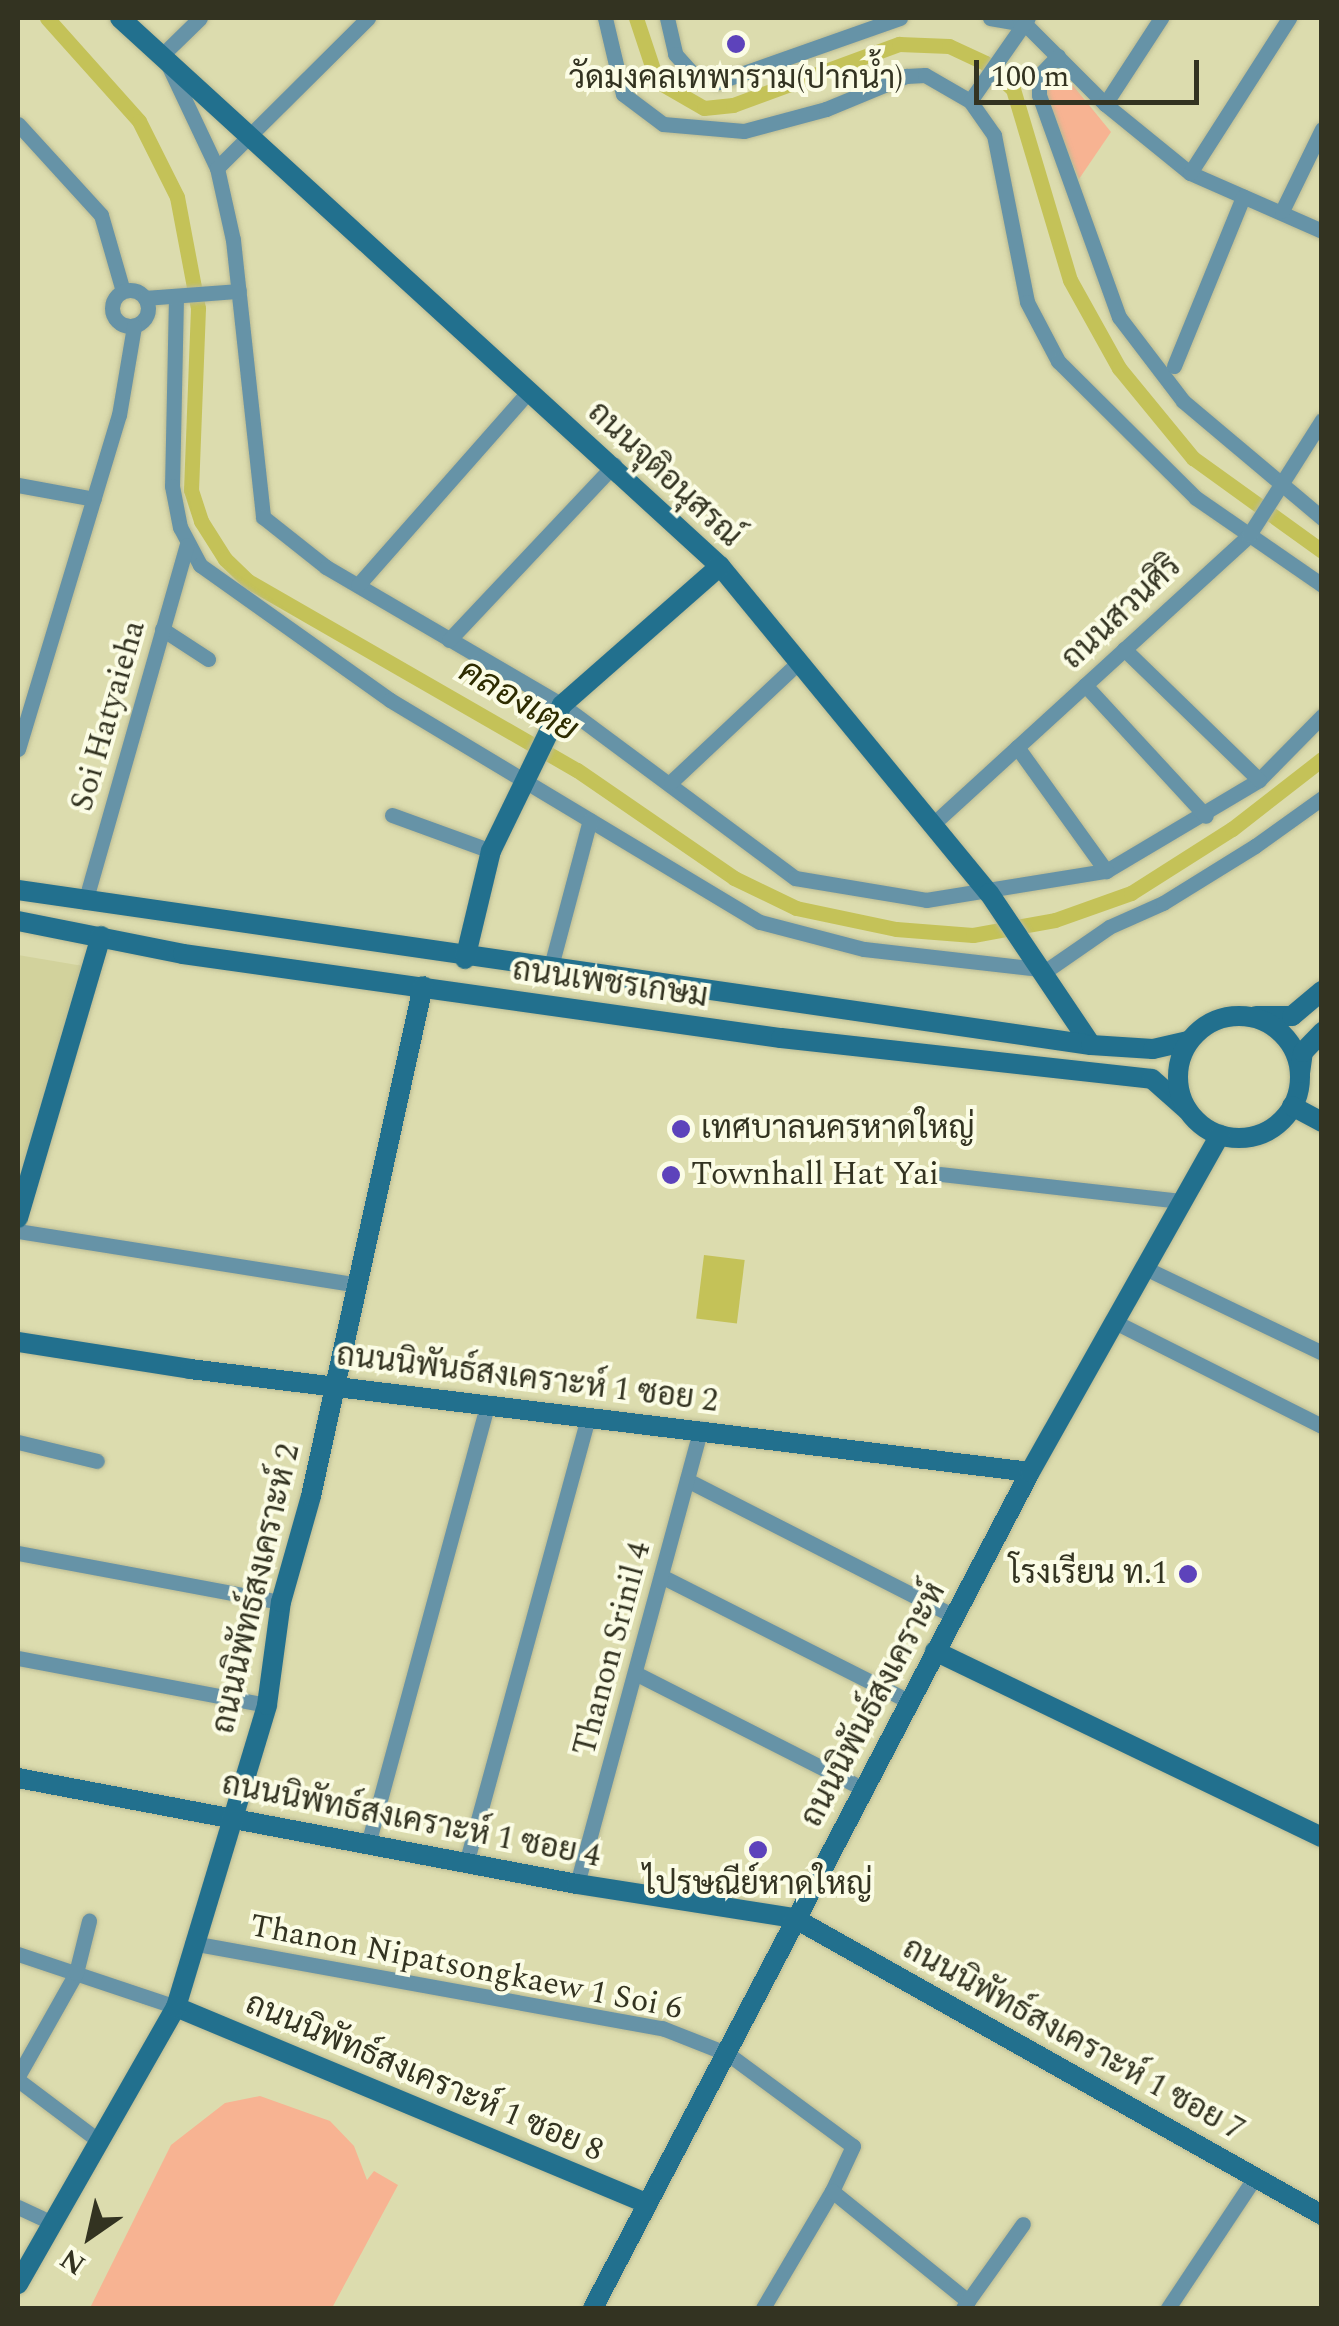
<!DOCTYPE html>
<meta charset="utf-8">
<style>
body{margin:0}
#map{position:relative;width:1339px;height:2326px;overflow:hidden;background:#dcdcae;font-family:Spectral,Sarabun,serif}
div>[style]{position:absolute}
.built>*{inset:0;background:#d2d29c}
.green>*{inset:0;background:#f7b392}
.water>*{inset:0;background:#c4c258;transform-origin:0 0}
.canal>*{height:15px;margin:-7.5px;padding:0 7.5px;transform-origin:7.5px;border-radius:7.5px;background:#c4c258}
.roads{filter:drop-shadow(0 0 2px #baba92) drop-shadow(0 0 2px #baba92)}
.street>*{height:15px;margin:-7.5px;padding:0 7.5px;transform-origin:7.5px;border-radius:7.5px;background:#6693a7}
.street>.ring{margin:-7.5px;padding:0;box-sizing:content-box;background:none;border:15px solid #6693a7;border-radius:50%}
.secondary>*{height:20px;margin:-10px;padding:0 10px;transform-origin:10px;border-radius:10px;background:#22708e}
.secondary>.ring{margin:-10px;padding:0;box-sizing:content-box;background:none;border:20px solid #22708e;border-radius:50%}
.dots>*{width:28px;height:28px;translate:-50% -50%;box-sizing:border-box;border:5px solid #fbfce5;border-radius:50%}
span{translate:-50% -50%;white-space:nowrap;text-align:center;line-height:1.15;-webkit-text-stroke:8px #fbfce5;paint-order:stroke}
.poi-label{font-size:32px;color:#333321}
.left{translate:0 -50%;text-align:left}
.right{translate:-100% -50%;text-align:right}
.street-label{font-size:32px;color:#333321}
.water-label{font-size:35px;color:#2e2c00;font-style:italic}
.frame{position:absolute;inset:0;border:20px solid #333321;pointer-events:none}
.north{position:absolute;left:40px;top:2186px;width:100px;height:100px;-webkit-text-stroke:8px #fbfce5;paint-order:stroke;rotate:214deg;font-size:28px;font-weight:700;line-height:40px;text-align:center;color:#333321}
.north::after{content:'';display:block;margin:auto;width:35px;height:45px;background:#333321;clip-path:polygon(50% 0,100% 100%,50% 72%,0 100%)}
.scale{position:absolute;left:974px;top:60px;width:225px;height:45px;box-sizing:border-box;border:5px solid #333321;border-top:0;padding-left:12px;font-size:30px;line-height:35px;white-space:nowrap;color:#333321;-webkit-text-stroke:8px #fbfce5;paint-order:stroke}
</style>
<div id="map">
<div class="built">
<i style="clip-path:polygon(18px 955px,89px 967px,18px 1218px)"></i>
</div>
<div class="green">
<i style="clip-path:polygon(1053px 72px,1071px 83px,1111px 132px,1079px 179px,1045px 99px,1046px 74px)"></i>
<i style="clip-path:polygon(260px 2096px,330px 2121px,354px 2146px,367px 2180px,374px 2171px,398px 2185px,332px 2308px,90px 2308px,171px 2145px,225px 2103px)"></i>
</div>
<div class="water">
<i style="left:704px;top:1255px;width:41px;height:64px;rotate:7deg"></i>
</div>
<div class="canal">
<i style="left:47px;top:18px;width:138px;rotate:48.2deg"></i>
<i style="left:139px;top:121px;width:85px;rotate:63.4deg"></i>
<i style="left:177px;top:197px;width:113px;rotate:79.3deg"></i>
<i style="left:198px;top:308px;width:182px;rotate:92.2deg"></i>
<i style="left:191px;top:490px;width:33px;rotate:72deg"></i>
<i style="left:201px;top:521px;width:45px;rotate:57.7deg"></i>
<i style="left:225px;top:559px;width:32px;rotate:44deg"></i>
<i style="left:248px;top:581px;width:379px;rotate:29.9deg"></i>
<i style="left:577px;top:770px;width:191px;rotate:34.5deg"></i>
<i style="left:734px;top:878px;width:69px;rotate:25.8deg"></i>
<i style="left:796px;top:908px;width:102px;rotate:11.9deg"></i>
<i style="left:896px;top:929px;width:77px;rotate:4.5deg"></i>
<i style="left:973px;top:935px;width:83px;rotate:-10.4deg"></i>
<i style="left:1055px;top:920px;width:81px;rotate:-19.6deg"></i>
<i style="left:1131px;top:893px;width:120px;rotate:-32.4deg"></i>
<i style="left:1232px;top:829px;width:114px;rotate:-37.9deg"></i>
<i style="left:636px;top:18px;width:66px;rotate:71.6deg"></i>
<i style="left:657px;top:81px;width:54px;rotate:29.9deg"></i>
<i style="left:704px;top:108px;width:29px;rotate:-6deg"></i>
<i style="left:733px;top:105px;width:177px;rotate:-20.2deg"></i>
<i style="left:899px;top:44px;width:50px;rotate:2.3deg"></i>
<i style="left:949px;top:46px;width:40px;rotate:25deg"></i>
<i style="left:985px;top:63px;width:38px;rotate:43deg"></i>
<i style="left:1013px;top:89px;width:199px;rotate:73.4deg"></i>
<i style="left:1070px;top:280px;width:101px;rotate:60.9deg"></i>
<i style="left:1119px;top:368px;width:117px;rotate:50.6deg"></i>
<i style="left:1193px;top:458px;width:159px;rotate:35.8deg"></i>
</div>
<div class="roads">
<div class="street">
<i style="left:200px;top:18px;width:52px;rotate:135.8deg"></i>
<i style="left:163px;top:54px;width:126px;rotate:64.7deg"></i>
<i style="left:217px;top:168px;width:74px;rotate:77.5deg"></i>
<i style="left:233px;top:240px;width:279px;rotate:83.8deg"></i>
<i style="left:263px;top:517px;width:80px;rotate:38.4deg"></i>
<i style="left:326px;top:567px;width:273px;rotate:30.3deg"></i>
<i style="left:562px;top:705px;width:290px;rotate:36.6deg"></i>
<i style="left:795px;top:878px;width:133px;rotate:9.5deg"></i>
<i style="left:926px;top:900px;width:182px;rotate:-9.2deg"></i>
<i style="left:1106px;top:871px;width:178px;rotate:-30.7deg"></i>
<i style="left:1259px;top:780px;width:90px;rotate:-45.5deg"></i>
<i style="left:605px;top:18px;width:78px;rotate:76.7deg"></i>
<i style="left:623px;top:94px;width:50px;rotate:36.9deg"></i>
<i style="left:663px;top:124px;width:81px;rotate:4.9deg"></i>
<i style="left:744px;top:131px;width:85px;rotate:-15deg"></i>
<i style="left:826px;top:109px;width:87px;rotate:-22.4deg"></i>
<i style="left:906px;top:76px;width:19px;rotate:-3deg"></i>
<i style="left:925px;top:75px;width:52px;rotate:30deg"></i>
<i style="left:970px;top:101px;width:42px;rotate:54.8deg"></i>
<i style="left:994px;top:135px;width:170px;rotate:78.8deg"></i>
<i style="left:1027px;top:302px;width:67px;rotate:62.3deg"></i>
<i style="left:1058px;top:361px;width:194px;rotate:44.8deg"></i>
<i style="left:1196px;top:498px;width:153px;rotate:34.6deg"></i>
<i style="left:667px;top:18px;width:37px;rotate:77deg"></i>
<i style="left:675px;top:54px;width:30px;rotate:48deg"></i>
<i style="left:695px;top:76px;width:24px;rotate:15deg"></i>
<i style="left:718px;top:82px;width:193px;rotate:-19.4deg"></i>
<i style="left:990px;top:18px;width:35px;rotate:10deg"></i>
<i style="left:1019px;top:18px;width:122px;rotate:45deg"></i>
<i style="left:1105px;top:104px;width:109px;rotate:39.1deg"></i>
<i style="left:1190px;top:173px;width:144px;rotate:23.7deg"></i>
<i style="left:1058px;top:56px;width:28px;rotate:134deg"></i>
<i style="left:1039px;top:76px;width:19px;rotate:90deg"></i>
<i style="left:1039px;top:95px;width:236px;rotate:70.2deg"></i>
<i style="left:1119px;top:317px;width:106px;rotate:52.7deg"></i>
<i style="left:1183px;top:401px;width:182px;rotate:40.1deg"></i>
<i style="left:970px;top:101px;width:101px;rotate:-55.1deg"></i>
<i style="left:1105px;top:104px;width:103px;rotate:-56.9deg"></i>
<i style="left:18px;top:124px;width:123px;rotate:47.6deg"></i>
<i style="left:101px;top:215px;width:79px;rotate:73.9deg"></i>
<i style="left:217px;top:168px;width:213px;rotate:-44.8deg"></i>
<i style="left:1190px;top:173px;width:184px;rotate:-57.4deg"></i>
<i style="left:1282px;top:211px;width:91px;rotate:-64deg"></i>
<i class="ring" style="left:112px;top:290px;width:21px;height:21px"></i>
<i style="left:176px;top:297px;width:189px;rotate:91.2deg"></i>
<i style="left:172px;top:486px;width:42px;rotate:79deg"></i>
<i style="left:180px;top:527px;width:43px;rotate:62.2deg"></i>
<i style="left:200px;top:565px;width:233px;rotate:35.4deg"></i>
<i style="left:390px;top:700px;width:431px;rotate:31deg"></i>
<i style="left:760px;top:922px;width:107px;rotate:14.6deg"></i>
<i style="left:864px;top:949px;width:184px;rotate:6.5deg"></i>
<i style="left:1047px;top:970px;width:75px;rotate:-34.7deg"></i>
<i style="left:1109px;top:927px;width:59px;rotate:-24deg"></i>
<i style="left:1163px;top:903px;width:108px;rotate:-31.8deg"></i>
<i style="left:1255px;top:846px;width:82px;rotate:-35.6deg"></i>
<i style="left:145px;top:298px;width:94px;rotate:-4.3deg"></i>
<i style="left:1174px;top:366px;width:183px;rotate:-67.8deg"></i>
<i style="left:18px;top:485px;width:77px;rotate:10.4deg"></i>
<i style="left:358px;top:585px;width:259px;rotate:-48.6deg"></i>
<i style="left:162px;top:629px;width:55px;rotate:33.1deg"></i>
<i style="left:449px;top:640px;width:241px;rotate:-46.7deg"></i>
<i style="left:1124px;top:649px;width:188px;rotate:44.1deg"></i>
<i style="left:1085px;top:685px;width:178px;rotate:47.3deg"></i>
<i style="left:1017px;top:747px;width:153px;rotate:54.3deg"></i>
<i style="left:18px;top:749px;width:349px;rotate:-73.2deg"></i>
<i style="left:119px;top:415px;width:90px;rotate:-80.4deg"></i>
<i style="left:671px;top:782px;width:175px;rotate:-43.2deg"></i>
<i style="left:392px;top:815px;width:105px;rotate:20deg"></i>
<i style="left:933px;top:824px;width:428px;rotate:-42.4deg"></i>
<i style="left:1249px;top:535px;width:136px;rotate:-57.6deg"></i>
<i style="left:85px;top:902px;width:371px;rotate:-74.1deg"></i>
<i style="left:550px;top:970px;width:155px;rotate:-75.1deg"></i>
<i style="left:940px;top:1174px;width:244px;rotate:6.4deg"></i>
<i style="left:18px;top:1231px;width:344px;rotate:9deg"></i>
<i style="left:1147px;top:1269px;width:194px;rotate:25.6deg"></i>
<i style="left:1115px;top:1322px;width:232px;rotate:26.7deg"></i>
<i style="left:18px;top:1442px;width:81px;rotate:13.5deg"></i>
<i style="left:687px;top:1480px;width:300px;rotate:27deg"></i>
<i style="left:18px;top:1553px;width:268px;rotate:10.6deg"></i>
<i style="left:661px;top:1576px;width:279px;rotate:26.8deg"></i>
<i style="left:18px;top:1658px;width:253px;rotate:10.7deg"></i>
<i style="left:635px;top:1673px;width:259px;rotate:26.9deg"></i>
<i style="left:368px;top:1844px;width:454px;rotate:-74.8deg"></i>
<i style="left:467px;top:1860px;width:459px;rotate:-74.7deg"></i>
<i style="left:577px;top:1884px;width:472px;rotate:-74.8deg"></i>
<i style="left:192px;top:1943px;width:478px;rotate:10.3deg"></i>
<i style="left:662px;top:2028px;width:71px;rotate:21.5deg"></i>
<i style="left:728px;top:2054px;width:155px;rotate:36.4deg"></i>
<i style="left:853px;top:2146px;width:50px;rotate:115deg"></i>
<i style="left:18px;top:1954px;width:167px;rotate:18.5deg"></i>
<i style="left:18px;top:2076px;width:118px;rotate:-60.6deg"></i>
<i style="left:76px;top:1973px;width:54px;rotate:-76deg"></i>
<i style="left:18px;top:2080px;width:101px;rotate:37deg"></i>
<i style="left:18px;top:2207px;width:38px;rotate:25deg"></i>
<i style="left:763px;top:2308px;width:136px;rotate:-59.5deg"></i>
<i style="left:832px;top:2191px;width:175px;rotate:39deg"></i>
<i style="left:963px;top:2308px;width:103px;rotate:-54.5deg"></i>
<i style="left:1168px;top:2308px;width:157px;rotate:-56.4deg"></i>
</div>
<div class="secondary">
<i style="left:120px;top:18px;width:813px;rotate:42.41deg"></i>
<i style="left:720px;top:566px;width:423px;rotate:50.6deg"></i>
<i style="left:989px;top:893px;width:183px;rotate:56.1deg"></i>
<i style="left:18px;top:890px;width:1084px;rotate:8.22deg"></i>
<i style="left:1091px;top:1045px;width:62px;rotate:3.7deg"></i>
<i style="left:1153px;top:1049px;width:37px;rotate:-13deg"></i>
<i style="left:18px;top:921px;width:168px;rotate:11.3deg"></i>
<i style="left:183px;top:954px;width:604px;rotate:8deg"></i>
<i style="left:781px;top:1038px;width:373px;rotate:6.3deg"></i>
<i style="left:1152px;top:1079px;width:47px;rotate:41.5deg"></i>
<i style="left:465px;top:959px;width:111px;rotate:-76.5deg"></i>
<i style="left:491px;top:851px;width:162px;rotate:-64.1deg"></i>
<i style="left:562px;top:705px;width:210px;rotate:-41.3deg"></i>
<i style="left:1256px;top:1016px;width:36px"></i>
<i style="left:1292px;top:1016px;width:39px;rotate:-40deg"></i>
<i class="ring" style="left:1178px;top:1016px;width:102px;height:102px"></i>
<i style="left:1300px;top:1073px;width:21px;rotate:-82deg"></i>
<i style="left:1303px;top:1052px;width:28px;rotate:-46deg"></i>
<i style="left:1292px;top:1106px;width:34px;rotate:28deg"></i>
<i style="left:18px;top:1218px;width:294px;rotate:-73.6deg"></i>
<i style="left:18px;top:1342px;width:174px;rotate:8.9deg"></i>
<i style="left:190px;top:1369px;width:846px;rotate:6.99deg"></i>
<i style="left:935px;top:1651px;width:429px;rotate:25.7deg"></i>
<i style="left:18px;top:1778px;width:569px;rotate:10.74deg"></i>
<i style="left:577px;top:1884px;width:220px;rotate:8.9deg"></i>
<i style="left:794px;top:1918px;width:606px;rotate:29.36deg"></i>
<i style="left:176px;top:2007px;width:511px;rotate:22.65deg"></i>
<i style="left:18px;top:2284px;width:319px;rotate:-60.3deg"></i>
<i style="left:176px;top:2007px;width:315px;rotate:-73.2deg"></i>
<i style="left:267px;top:1705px;width:104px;rotate:-82.3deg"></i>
<i style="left:281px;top:1602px;width:110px;rotate:-74.2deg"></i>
<i style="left:311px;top:1496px;width:522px;rotate:-77.61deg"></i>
<i style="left:593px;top:2308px;width:943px;rotate:-62.4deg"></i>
<i style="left:1030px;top:1472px;width:387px;rotate:-60.6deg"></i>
</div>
</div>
<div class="dots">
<i style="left:736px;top:44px;background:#5d43bb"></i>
<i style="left:681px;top:1129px;background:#5d43bb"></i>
<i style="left:671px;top:1175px;background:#5d43bb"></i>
<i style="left:1188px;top:1574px;background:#5d43bb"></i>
<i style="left:758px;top:1850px;background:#5d43bb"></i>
</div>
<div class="poi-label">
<span style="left:736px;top:79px">วัดมงคลเทพาราม(ปากน้ำ)</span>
<span class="left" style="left:701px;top:1129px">เทศบาลนครหาดใหญ่</span>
<span class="left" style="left:691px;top:1175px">Townhall Hat Yai</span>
<span class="right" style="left:1168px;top:1574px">โรงเรียน ท.1</span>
<span style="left:758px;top:1885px">ไปรษณีย์หาดใหญ่</span>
</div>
<div class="street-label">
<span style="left:664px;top:475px;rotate:43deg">ถนนจุติอนุสรณ์</span>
<span style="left:1122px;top:613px;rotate:-43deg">ถนนสวนศิริ</span>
<span style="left:109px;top:716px;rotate:-74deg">Soi Hatyaieha</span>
<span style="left:610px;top:984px;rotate:8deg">ถนนเพชรเกษม</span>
<span style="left:527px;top:1379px;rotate:7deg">ถนนนิพันธ์สงเคราะห์ 1 ซอย 2</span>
<span style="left:257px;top:1589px;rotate:-77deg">ถนนนิพัทธ์สงเคราะห์ 2</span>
<span style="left:613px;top:1649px;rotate:-75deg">Thanon Srinil 4</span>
<span style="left:874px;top:1705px;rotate:-62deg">ถนนนิพันธ์สงเคราะห์</span>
<span style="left:411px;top:1821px;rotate:11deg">ถนนนิพัทธ์สงเคราะห์ 1 ซอย 4</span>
<span style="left:466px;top:1968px;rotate:11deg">Thanon Nipatsongkaew 1 Soi 6</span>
<span style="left:1073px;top:2040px;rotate:29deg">ถนนนิพัทธ์สงเคราะห์ 1 ซอย 7</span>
<span style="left:424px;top:2078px;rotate:23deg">ถนนนิพัทธ์สงเคราะห์ 1 ซอย 8</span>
</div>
<div class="water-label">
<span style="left:518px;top:701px;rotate:30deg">คลองเตย</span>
</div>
<div class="frame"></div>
<div class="north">N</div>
<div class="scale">100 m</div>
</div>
